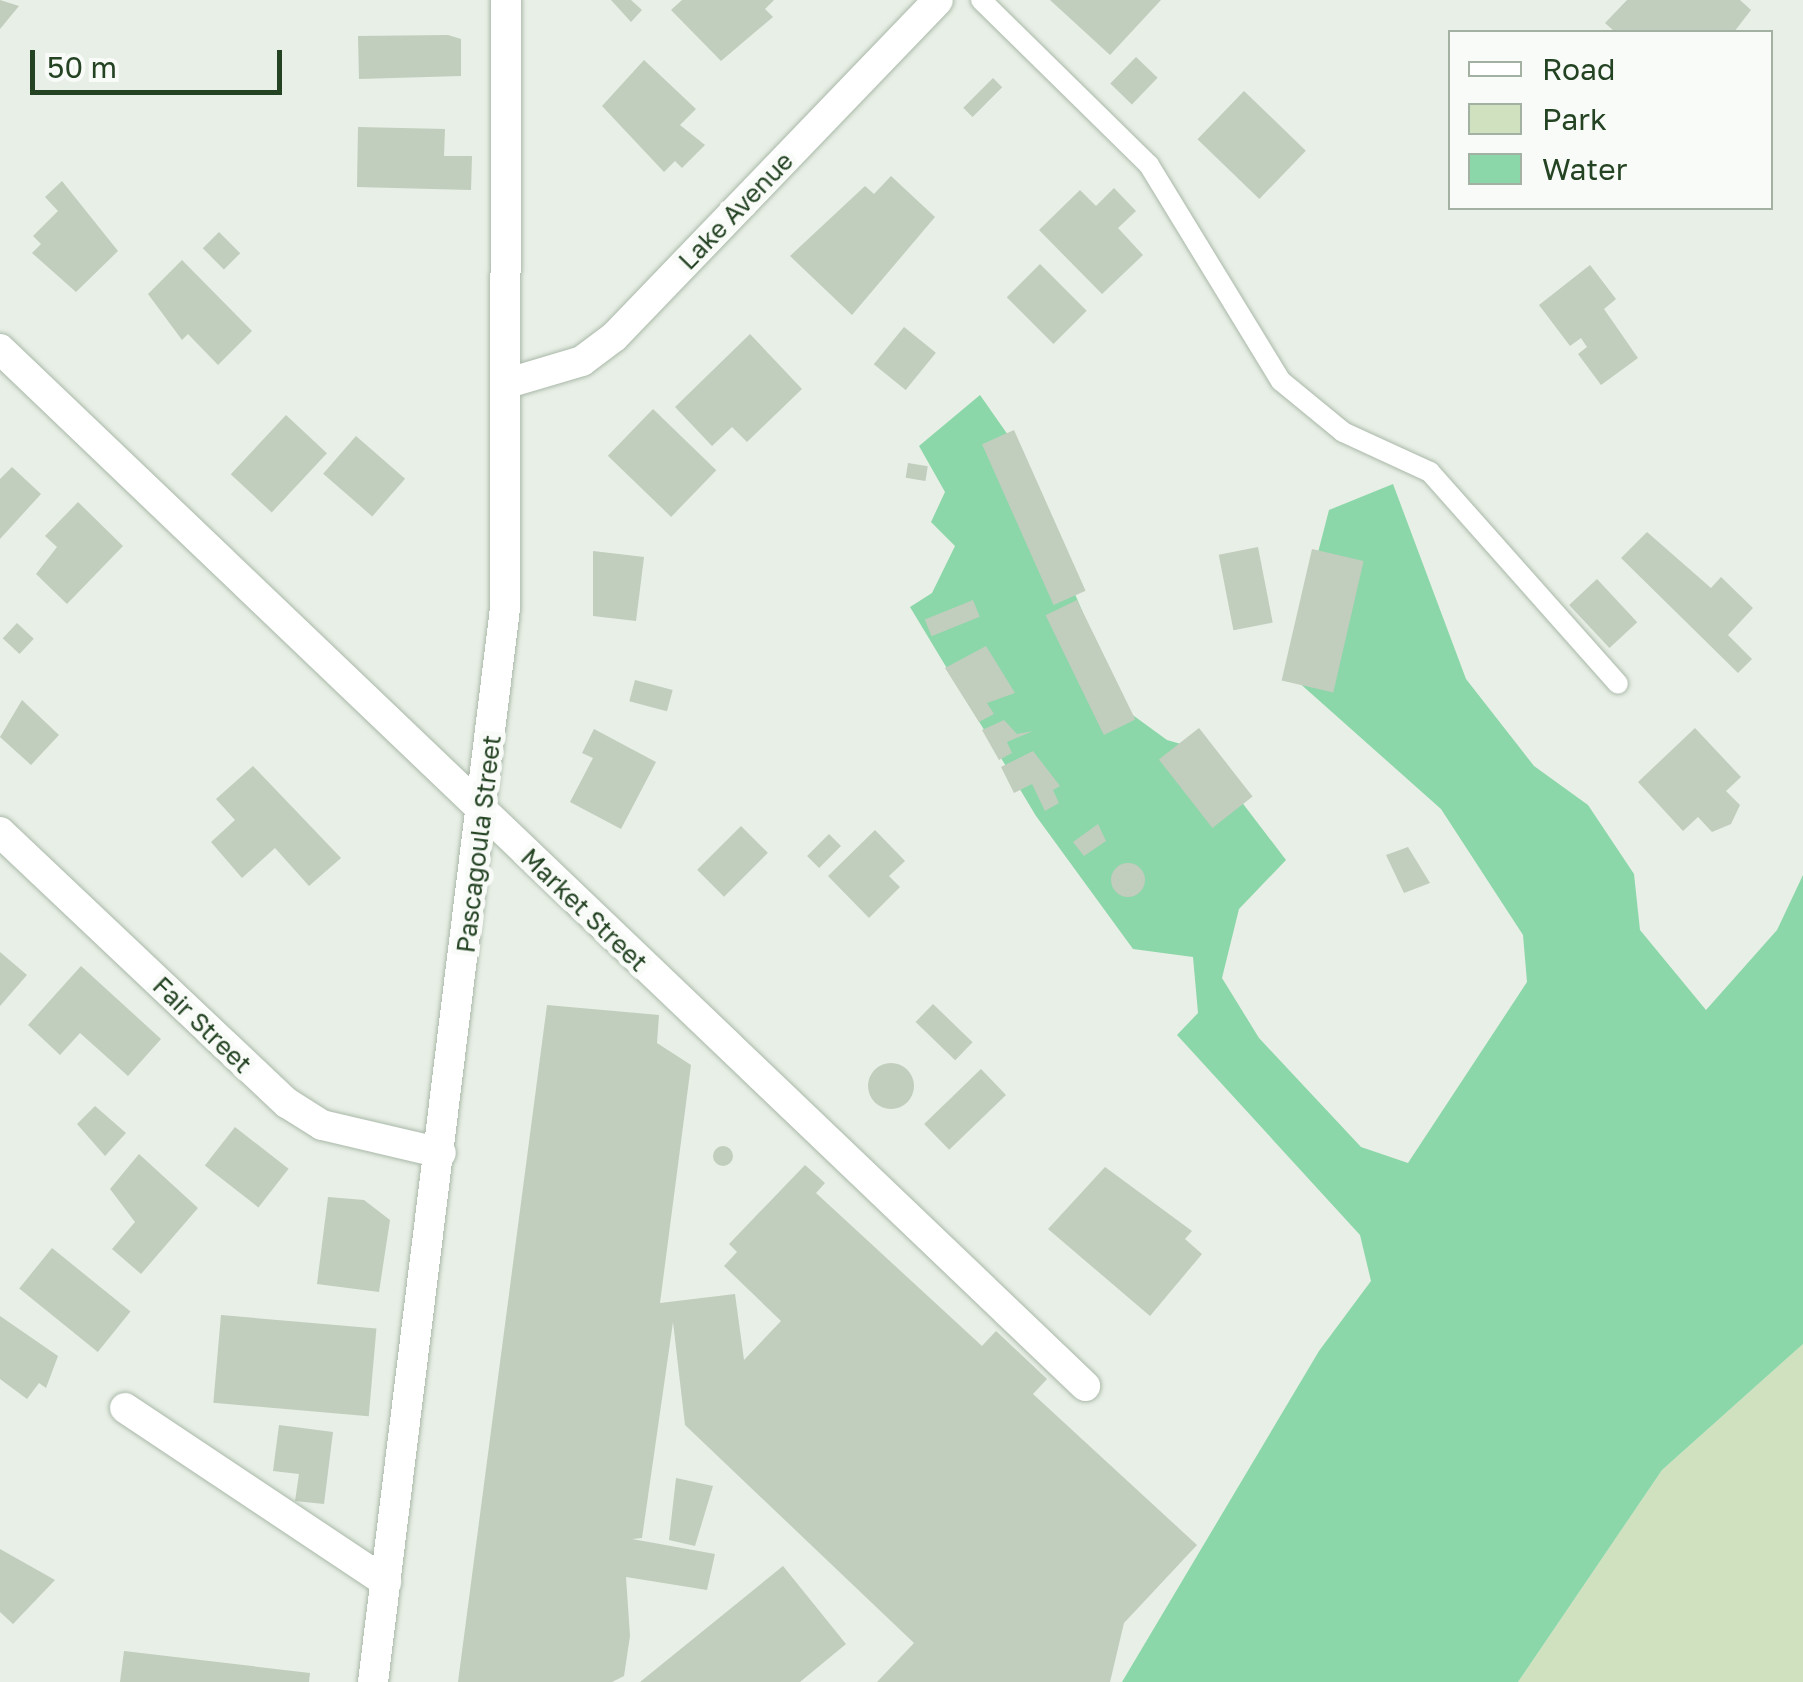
<!DOCTYPE html>
<style>
body{margin:0}
#map{position:relative;width:1803px;height:1682px;overflow:hidden;background:#e8efe6;font-family:"Golos Text",sans-serif}
div>[style]{position:absolute}
.green>*{inset:0;background:#cfe1be}
.water>*{inset:0;background:#8bd7a9}
.building>*{inset:0;background:#c1cdbd;transform-origin:0 0}
.round{border-radius:50%}
.roads{filter:drop-shadow(0 0 2px #a9b8a8) drop-shadow(0 0 2px #a9b8a8)}
.lane>*{height:20px;margin:-10px;padding:0 10px;transform-origin:10px;border-radius:10px;background:#fff}
.street>*{height:30px;margin:-15px;padding:0 15px;transform-origin:15px;border-radius:15px;background:#fff}
.secondary>*{height:30px;margin:-15px;padding:0 15px;transform-origin:15px;border-radius:15px;background:#fff}
span{translate:-50% -50%;white-space:nowrap;text-align:center;line-height:1.15;-webkit-text-stroke:10px #f8fbf7;paint-order:stroke}
.street-label{font-size:25px;color:#244323}
.legend{position:absolute;left:1448px;top:30px;width:325px;height:180px;box-sizing:border-box;background:#f8fbf7;border:2px solid #a3b1a2;margin:0;padding:12px 18px;list-style:none;font-size:30px;color:#244323}
.legend li{display:flex;align-items:center;gap:20px;height:50px}
.legend b{width:50px;border:2px solid #a3b1a2}
.scale{position:absolute;left:30px;top:50px;width:252px;height:45px;box-sizing:border-box;border:5px solid #244323;border-top:0;padding-left:12px;font-size:30px;line-height:35px;white-space:nowrap;color:#244323;-webkit-text-stroke:8px #f8fbf7;paint-order:stroke}
</style>
<div id="map">
<div class="green">
<i style="clip-path:polygon(1803px 1344px,1803px 1682px,1518px 1682px,1662px 1470px)"></i>
</div>
<div class="water">
<i style="clip-path:polygon(980px 395px,1008px 435px,1123px 708px,1167px 740px,1202px 750px,1286px 860px,1239px 909px,1222px 978px,1259px 1038px,1361px 1147px,1408px 1163px,1527px 982px,1523px 935px,1441px 809px,1287px 672px,1329px 510px,1393px 484px,1466px 679px,1534px 766px,1588px 805px,1634px 874px,1640px 930px,1706px 1010px,1777px 930px,1803px 875px,1803px 1344px,1662px 1470px,1518px 1682px,1122px 1682px,1319px 1351px,1371px 1281px,1360px 1235px,1177px 1035px,1198px 1013px,1193px 957px,1133px 949px,1036px 816px,910px 607px,932px 593px,955px 546px,931px 522px,945px 492px,919px 446px)"></i>
</div>
<div class="building">
<i style="clip-path:polygon(0 0,19px 6px,0 29px)"></i>
<i style="clip-path:polygon(611px 0,631px 0,642px 10px,631px 22px)"></i>
<i style="clip-path:polygon(682px 0,774px 0,765px 9px,773px 17px,721px 61px,671px 10px)"></i>
<i style="clip-path:polygon(1050px 0,1161px 0,1110px 55px)"></i>
<i style="clip-path:polygon(1627px 0,1740px 0,1751px 10px,1734px 32px,1615px 32px,1605px 23px)"></i>
<i style="clip-path:polygon(448px 35px,461px 39px,461px 76px,359px 79px,358px 36px)"></i>
<i style="left:1136px;top:57px;width:30px;height:37px;rotate:44deg"></i>
<i style="clip-path:polygon(644px 60px,696px 109px,680px 125px,705px 145px,682px 168px,675px 161px,664px 172px,602px 106px)"></i>
<i style="left:993px;top:78px;width:13px;height:42px;rotate:45deg"></i>
<i style="left:1244px;top:91px;width:86px;height:67px;rotate:44deg"></i>
<i style="clip-path:polygon(358px 127px,445px 129px,444px 156px,472px 156px,471px 190px,357px 187px)"></i>
<i style="clip-path:polygon(891px 176px,935px 217px,852px 315px,790px 256px,865px 186px,874px 194px)"></i>
<i style="clip-path:polygon(62px 181px,118px 251px,76px 292px,32px 253px,41px 244px,33px 236px,58px 211px,45px 197px)"></i>
<i style="clip-path:polygon(1114px 188px,1136px 211px,1118px 228px,1143px 255px,1102px 294px,1039px 230px,1080px 190px,1096px 206px)"></i>
<i style="left:219px;top:232px;width:30px;height:23px;rotate:45deg"></i>
<i style="clip-path:polygon(182px 260px,252px 331px,218px 365px,188px 334px,182px 340px,148px 294px)"></i>
<i style="left:1040px;top:264px;width:66px;height:47px;rotate:45deg"></i>
<i style="clip-path:polygon(1590px 265px,1616px 299px,1604px 309px,1638px 358px,1601px 385px,1578px 354px,1587px 347px,1581px 338px,1570px 346px,1539px 305px)"></i>
<i style="left:904px;top:327px;width:41px;height:48px;rotate:39deg"></i>
<i style="clip-path:polygon(750px 334px,802px 389px,747px 442px,732px 427px,712px 446px,675px 407px)"></i>
<i style="left:653px;top:409px;width:88px;height:65px;rotate:44deg"></i>
<i style="left:286px;top:415px;width:56px;height:81px;rotate:43deg"></i>
<i style="left:1014px;top:430px;width:176px;height:35px;rotate:66deg"></i>
<i style="left:356px;top:436px;width:65px;height:50px;rotate:41deg"></i>
<i style="left:908px;top:463px;width:20px;height:15px;rotate:9deg"></i>
<i style="clip-path:polygon(12px 467px,41px 494px,0 539px,0 479px)"></i>
<i style="clip-path:polygon(78px 502px,123px 546px,67px 604px,36px 574px,57px 547px,45px 536px)"></i>
<i style="clip-path:polygon(1647px 532px,1711px 588px,1721px 577px,1753px 608px,1728px 635px,1752px 659px,1738px 673px,1621px 558px)"></i>
<i style="left:1258px;top:547px;width:77px;height:40px;rotate:79deg"></i>
<i style="left:1312px;top:549px;width:53px;height:135px;rotate:13deg"></i>
<i style="clip-path:polygon(593px 551px,644px 557px,636px 621px,593px 616px)"></i>
<i style="left:1597px;top:579px;width:59px;height:38px;rotate:47deg"></i>
<i style="left:973px;top:600px;width:18px;height:52px;rotate:68deg"></i>
<i style="left:1077px;top:600px;width:133px;height:35px;rotate:64deg"></i>
<i style="left:17px;top:623px;width:23px;height:21px;rotate:43deg"></i>
<i style="clip-path:polygon(986px 646px,1015px 693px,987px 703px,994px 714px,979px 722px,945px 668px)"></i>
<i style="left:635px;top:680px;width:39px;height:22px;rotate:15deg"></i>
<i style="clip-path:polygon(22px 700px,59px 735px,31px 765px,0 737px)"></i>
<i style="clip-path:polygon(1004px 720px,1017px 734px,1033px 731px,1007px 742px,1012px 753px,999px 760px,982px 730px)"></i>
<i style="left:1199px;top:728px;width:87px;height:51px;rotate:52deg"></i>
<i style="clip-path:polygon(1695px 728px,1741px 777px,1726px 791px,1740px 805px,1731px 824px,1712px 832px,1698px 817px,1683px 831px,1638px 782px)"></i>
<i style="clip-path:polygon(594px 729px,656px 762px,621px 829px,570px 802px,593px 758px,582px 753px)"></i>
<i style="clip-path:polygon(1033px 751px,1060px 786px,1053px 790px,1059px 803px,1045px 811px,1032px 784px,1014px 793px,1001px 767px)"></i>
<i style="clip-path:polygon(253px 766px,341px 858px,309px 886px,275px 848px,242px 878px,211px 842px,235px 820px,216px 799px)"></i>
<i style="clip-path:polygon(1098px 824px,1106px 841px,1084px 856px,1073px 842px)"></i>
<i style="left:741px;top:826px;width:38px;height:62px;rotate:45deg"></i>
<i style="clip-path:polygon(875px 830px,905px 861px,889px 876px,900px 887px,869px 918px,828px 876px)"></i>
<i style="left:829px;top:834px;width:17px;height:31px;rotate:45deg"></i>
<i style="clip-path:polygon(1408px 847px,1430px 883px,1404px 893px,1386px 855px)"></i>
<i class="round" style="left:1111px;top:863px;width:34px;height:34px"></i>
<i style="clip-path:polygon(0 952px,27px 975px,0 1006px)"></i>
<i style="clip-path:polygon(81px 966px,161px 1039px,128px 1076px,80px 1033px,60px 1055px,28px 1025px)"></i>
<i style="left:933px;top:1004px;width:55px;height:25px;rotate:44deg"></i>
<i style="clip-path:polygon(547px 1005px,659px 1015px,657px 1043px,691px 1065px,660px 1303px,735px 1294px,744px 1360px,781px 1321px,724px 1266px,737px 1252px,729px 1244px,805px 1165px,825px 1183px,816px 1193px,982px 1346px,996px 1331px,1047px 1379px,1033px 1394px,1197px 1545px,1124px 1623px,1110px 1682px,877px 1682px,914px 1643px,685px 1425px,673px 1322px,642px 1538px,632px 1539px,715px 1554px,707px 1590px,626px 1577px,630px 1636px,624px 1676px,612px 1682px,458px 1682px)"></i>
<i class="round" style="left:868px;top:1063px;width:46px;height:46px"></i>
<i style="left:981px;top:1069px;width:36px;height:79px;rotate:46deg"></i>
<i style="clip-path:polygon(95px 1106px,126px 1133px,105px 1156px,77px 1124px)"></i>
<i style="left:235px;top:1127px;width:68px;height:49px;rotate:38deg"></i>
<i class="round" style="left:713px;top:1146px;width:20px;height:20px"></i>
<i style="clip-path:polygon(139px 1154px,198px 1208px,141px 1274px,112px 1249px,135px 1222px,110px 1189px)"></i>
<i style="clip-path:polygon(1105px 1167px,1192px 1231px,1185px 1239px,1202px 1254px,1150px 1316px,1048px 1229px)"></i>
<i style="clip-path:polygon(328px 1197px,364px 1200px,390px 1220px,379px 1292px,317px 1284px)"></i>
<i style="left:52px;top:1248px;width:101px;height:52px;rotate:39deg"></i>
<i style="left:221px;top:1315px;width:156px;height:88px;rotate:5deg"></i>
<i style="clip-path:polygon(0 1316px,58px 1356px,46px 1388px,39px 1383px,27px 1399px,0 1379px)"></i>
<i style="clip-path:polygon(279px 1425px,333px 1432px,324px 1504px,295px 1501px,299px 1474px,273px 1471px)"></i>
<i style="clip-path:polygon(676px 1478px,713px 1486px,695px 1546px,669px 1540px)"></i>
<i style="clip-path:polygon(0 1549px,55px 1580px,13px 1624px,0 1612px)"></i>
<i style="clip-path:polygon(783px 1566px,846px 1644px,800px 1682px,640px 1682px)"></i>
<i style="clip-path:polygon(124px 1651px,310px 1673px,309px 1682px,120px 1682px)"></i>
</div>
<div class="roads">
<div class="lane">
<i style="left:981px;top:0;width:235px;rotate:44.5deg"></i>
<i style="left:1149px;top:165px;width:253px;rotate:58.6deg"></i>
<i style="left:1281px;top:381px;width:80px;rotate:39.4deg"></i>
<i style="left:1343px;top:432px;width:96px;rotate:24.7deg"></i>
<i style="left:1430px;top:472px;width:283px;rotate:48.4deg"></i>
</div>
<div class="street">
<i style="left:0;top:349px;width:1501px;rotate:43.7deg"></i>
<i style="left:0;top:832px;width:395px;rotate:43.4deg"></i>
<i style="left:287px;top:1103px;width:41px;rotate:32.2deg"></i>
<i style="left:322px;top:1125px;width:122px;rotate:13.2deg"></i>
<i style="left:125px;top:1408px;width:314px;rotate:33.7deg"></i>
</div>
<div class="secondary">
<i style="left:508px;top:383px;width:77px;rotate:-16.6deg"></i>
<i style="left:582px;top:361px;width:40px;rotate:-37deg"></i>
<i style="left:614px;top:337px;width:467px;rotate:-46.1deg"></i>
<i style="left:373px;top:1682px;width:1082px;rotate:-82.99deg"></i>
<i style="left:505px;top:608px;width:608px;rotate:-89.91deg"></i>
</div>
</div>
<div class="street-label">
<span style="left:736px;top:211px;rotate:-46deg">Lake Avenue</span>
<span style="left:479px;top:844px;rotate:-83deg">Pascagoula Street</span>
<span style="left:584px;top:910px;rotate:44deg">Market Street</span>
<span style="left:202px;top:1025px;rotate:44deg">Fair Street</span>
</div>
<ul class="legend">
<li><b style="height:12px;background:#fff"></b>Road</li>
<li><b style="height:28px;background:#cfe1be"></b>Park</li>
<li><b style="height:28px;background:#8bd7a9"></b>Water</li>
</ul>
<div class="scale">50 m</div>
</div>
